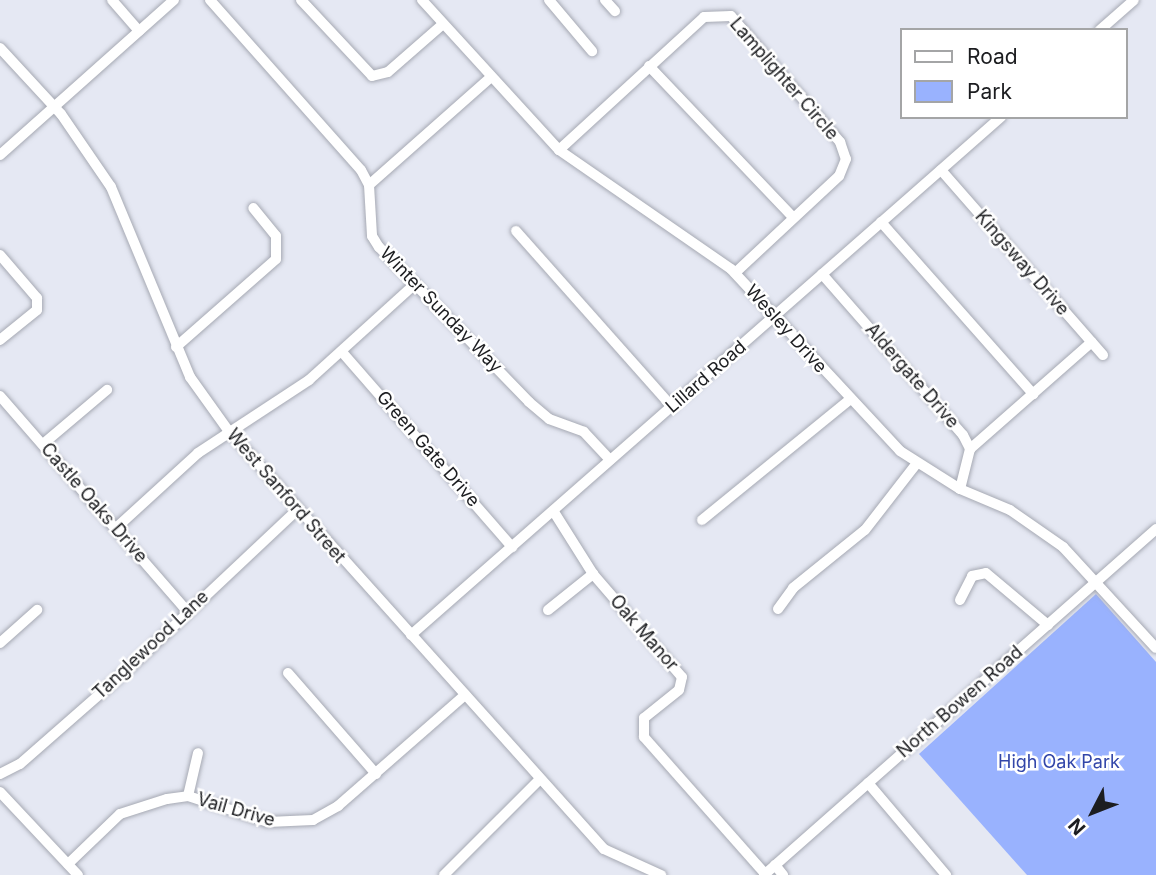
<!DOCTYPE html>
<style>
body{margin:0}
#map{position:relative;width:1156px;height:875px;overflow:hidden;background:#e5e8f3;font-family:Inter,sans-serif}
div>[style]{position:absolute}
.green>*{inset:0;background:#99b2fe}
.roads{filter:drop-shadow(0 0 2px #a6a9b3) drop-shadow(0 0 2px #a6a9b3)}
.minor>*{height:10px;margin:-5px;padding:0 5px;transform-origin:5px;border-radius:5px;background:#fff}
span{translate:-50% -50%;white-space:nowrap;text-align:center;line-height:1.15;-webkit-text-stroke:5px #fff;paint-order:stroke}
.street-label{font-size:18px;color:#1c1d20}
.park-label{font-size:18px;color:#3246a9}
.legend{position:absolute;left:900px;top:28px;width:228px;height:91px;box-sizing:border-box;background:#fff;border:2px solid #a4a5a6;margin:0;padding:9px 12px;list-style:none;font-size:21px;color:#1c1d20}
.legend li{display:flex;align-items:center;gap:14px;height:35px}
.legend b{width:35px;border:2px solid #a4a5a6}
.north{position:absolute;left:1058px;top:777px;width:70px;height:70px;-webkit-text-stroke:5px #fff;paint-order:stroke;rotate:228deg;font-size:19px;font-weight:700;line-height:28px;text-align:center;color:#1c1d20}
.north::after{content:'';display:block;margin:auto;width:24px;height:32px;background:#1c1d20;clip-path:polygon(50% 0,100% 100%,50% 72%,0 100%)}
</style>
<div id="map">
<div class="green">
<i style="clip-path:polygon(1096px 594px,1156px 662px,1156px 875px,1027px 875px,919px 754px)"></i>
</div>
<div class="roads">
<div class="minor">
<i style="left:112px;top:0;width:41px;rotate:48.9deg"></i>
<i style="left:210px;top:0;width:227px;rotate:48.4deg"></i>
<i style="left:361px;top:170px;width:17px;rotate:62deg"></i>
<i style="left:369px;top:185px;width:51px;rotate:86.6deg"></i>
<i style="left:372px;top:236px;width:13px;rotate:58deg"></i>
<i style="left:379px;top:247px;width:216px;rotate:45.9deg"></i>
<i style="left:529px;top:402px;width:26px;rotate:40deg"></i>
<i style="left:549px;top:419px;width:37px;rotate:20deg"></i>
<i style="left:584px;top:432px;width:38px;rotate:47deg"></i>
<i style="left:301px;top:0;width:104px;rotate:46.9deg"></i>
<i style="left:372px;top:76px;width:16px;rotate:-14deg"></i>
<i style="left:388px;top:72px;width:73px;rotate:-41.1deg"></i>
<i style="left:422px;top:0;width:203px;rotate:47.6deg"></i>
<i style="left:559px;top:150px;width:209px;rotate:34.7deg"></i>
<i style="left:731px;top:269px;width:248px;rotate:47.1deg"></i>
<i style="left:900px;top:451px;width:71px;rotate:32.3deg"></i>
<i style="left:960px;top:489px;width:54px;rotate:22.8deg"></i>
<i style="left:1010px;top:510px;width:65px;rotate:34.9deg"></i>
<i style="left:1063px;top:547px;width:137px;rotate:47.4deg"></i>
<i style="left:549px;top:0;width:67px;rotate:49.9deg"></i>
<i style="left:605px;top:0;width:15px;rotate:48deg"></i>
<i style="left:1100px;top:30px;width:45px;rotate:-41.4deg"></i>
<i style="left:0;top:48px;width:90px;rotate:47.3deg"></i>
<i style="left:61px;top:114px;width:88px;rotate:55.6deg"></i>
<i style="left:111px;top:187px;width:206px;rotate:67.4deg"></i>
<i style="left:190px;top:377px;width:65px;rotate:54.4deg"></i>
<i style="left:228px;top:430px;width:563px;rotate:48.1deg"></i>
<i style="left:604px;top:849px;width:63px;rotate:24.5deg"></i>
<i style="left:649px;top:66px;width:209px;rotate:46.4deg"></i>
<i style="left:559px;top:150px;width:197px;rotate:-42.5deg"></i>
<i style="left:704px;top:17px;width:27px;rotate:-2deg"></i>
<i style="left:731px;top:16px;width:167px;rotate:49.1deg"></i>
<i style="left:840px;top:142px;width:18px;rotate:71deg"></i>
<i style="left:846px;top:159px;width:18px;rotate:112deg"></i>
<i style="left:839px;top:176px;width:142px;rotate:137deg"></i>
<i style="left:0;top:155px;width:233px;rotate:-41.7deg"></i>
<i style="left:941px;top:170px;width:246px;rotate:48.8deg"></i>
<i style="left:369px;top:185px;width:163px;rotate:-41.5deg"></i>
<i style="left:881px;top:222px;width:230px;rotate:48.5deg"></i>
<i style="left:516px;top:231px;width:235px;rotate:48.4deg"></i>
<i style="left:0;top:255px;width:57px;rotate:49.3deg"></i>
<i style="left:37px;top:298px;width:12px;rotate:90deg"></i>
<i style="left:37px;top:310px;width:48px;rotate:141deg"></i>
<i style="left:822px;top:274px;width:214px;rotate:48.8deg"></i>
<i style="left:963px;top:435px;width:16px;rotate:63deg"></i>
<i style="left:970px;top:449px;width:41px;rotate:104deg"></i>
<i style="left:176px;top:347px;width:133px;rotate:-41.3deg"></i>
<i style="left:276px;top:259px;width:23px;rotate:-90deg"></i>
<i style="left:276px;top:236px;width:36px;rotate:-129deg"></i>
<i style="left:342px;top:352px;width:259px;rotate:48.9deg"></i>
<i style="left:0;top:396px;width:285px;rotate:49deg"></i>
<i style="left:43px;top:444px;width:84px;rotate:-40.2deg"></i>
<i style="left:970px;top:449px;width:162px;rotate:-41.3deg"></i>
<i style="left:554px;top:512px;width:73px;rotate:57.8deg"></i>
<i style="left:593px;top:574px;width:136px;rotate:49.2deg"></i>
<i style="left:682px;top:677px;width:13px;rotate:103deg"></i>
<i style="left:679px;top:690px;width:45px;rotate:141.3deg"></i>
<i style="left:644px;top:718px;width:19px;rotate:90deg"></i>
<i style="left:644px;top:737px;width:183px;rotate:48.5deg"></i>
<i style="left:702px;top:520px;width:190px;rotate:-39.2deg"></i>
<i style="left:116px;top:528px;width:111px;rotate:-42.4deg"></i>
<i style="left:198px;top:453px;width:133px;rotate:-33.3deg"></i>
<i style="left:309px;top:380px;width:143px;rotate:-42.2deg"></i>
<i style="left:960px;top:600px;width:27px;rotate:-63deg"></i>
<i style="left:972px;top:576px;width:14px;rotate:-12deg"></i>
<i style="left:986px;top:573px;width:81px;rotate:40deg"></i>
<i style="left:778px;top:609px;width:26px;rotate:-54deg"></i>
<i style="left:793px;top:588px;width:92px;rotate:-38.9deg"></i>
<i style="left:865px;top:530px;width:85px;rotate:-52.2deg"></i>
<i style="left:548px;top:610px;width:58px;rotate:-38.7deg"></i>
<i style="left:411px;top:635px;width:785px;rotate:-41.28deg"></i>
<i style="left:0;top:643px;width:50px;rotate:-41.7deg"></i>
<i style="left:288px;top:673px;width:134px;rotate:48.9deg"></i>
<i style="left:0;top:774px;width:22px;rotate:-27deg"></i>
<i style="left:20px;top:764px;width:138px;rotate:-41.2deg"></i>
<i style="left:124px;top:673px;width:238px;rotate:-43.3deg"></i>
<i style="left:868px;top:783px;width:121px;rotate:49.7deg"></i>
<i style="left:0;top:792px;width:114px;rotate:46.8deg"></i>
<i style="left:188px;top:796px;width:44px;rotate:-76.9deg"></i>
<i style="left:68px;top:864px;width:72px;rotate:-43.9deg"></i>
<i style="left:120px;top:814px;width:49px;rotate:-17.7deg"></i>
<i style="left:167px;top:799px;width:21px;rotate:-8deg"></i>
<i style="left:188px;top:796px;width:84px;rotate:18deg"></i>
<i style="left:268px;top:822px;width:45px;rotate:-2.5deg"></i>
<i style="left:313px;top:820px;width:29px;rotate:-29deg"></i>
<i style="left:338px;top:806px;width:169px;rotate:-41.2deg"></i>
<i style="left:775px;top:865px;width:13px;rotate:51deg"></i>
<i style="left:444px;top:875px;width:134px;rotate:-45deg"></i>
<i style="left:764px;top:875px;width:523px;rotate:-41.43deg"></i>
</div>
</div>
<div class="street-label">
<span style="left:784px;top:79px;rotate:49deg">Lamplighter Circle</span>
<span style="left:1022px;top:263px;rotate:49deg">Kingsway Drive</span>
<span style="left:441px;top:310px;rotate:46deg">Winter Sunday Way</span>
<span style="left:786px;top:329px;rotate:48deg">Wesley Drive</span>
<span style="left:912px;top:376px;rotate:49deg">Aldergate Drive</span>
<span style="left:706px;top:377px;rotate:-41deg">Lillard Road</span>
<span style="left:428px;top:449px;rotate:49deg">Green Gate Drive</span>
<span style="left:286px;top:496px;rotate:49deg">West Sanford Street</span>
<span style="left:94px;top:503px;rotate:49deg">Castle Oaks Drive</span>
<span style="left:644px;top:633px;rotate:49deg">Oak Manor</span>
<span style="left:151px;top:645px;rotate:-43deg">Tanglewood Lane</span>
<span style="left:960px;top:702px;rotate:-41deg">North Bowen Road</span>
<span style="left:236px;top:810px;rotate:16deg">Vail Drive</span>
</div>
<div class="park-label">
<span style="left:1059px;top:762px">High Oak Park</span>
</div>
<ul class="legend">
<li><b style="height:9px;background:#fff"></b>Road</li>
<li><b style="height:19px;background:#99b2fe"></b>Park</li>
</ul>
<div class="north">N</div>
</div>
